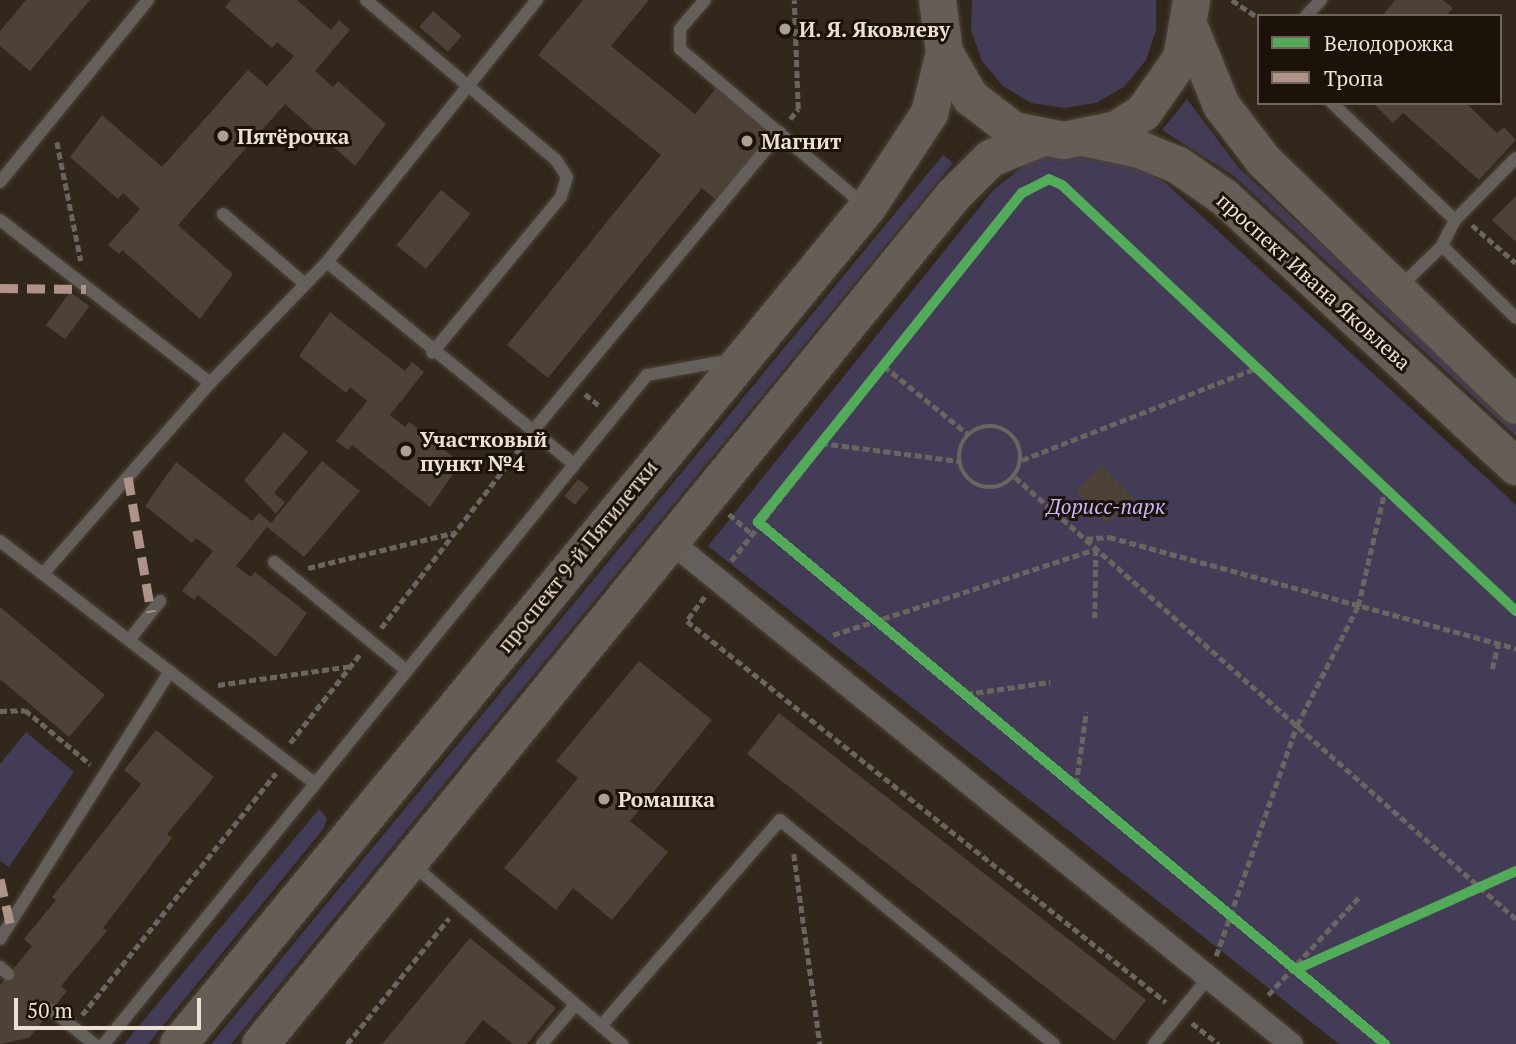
<!DOCTYPE html>
<meta charset="utf-8">
<style>
body{margin:0}
#map{position:relative;width:1516px;height:1044px;overflow:hidden;background:#31271a;font-family:"PT Serif",serif}
div>[style]{position:absolute}
.green>*{inset:0;background:#443b56}
.building>*{inset:0;background:#4c4238;transform-origin:0 0}
.path>*{height:4.5px;margin-top:-2.25px;transform-origin:0;background:repeating-linear-gradient(90deg,#6b655f 0 7px,transparent 0 10.5px)}
.path>.ring{margin:-2.25px;padding:0;box-sizing:content-box;background:none;border:4.5px solid #6b655f;border-radius:50%}
.roads{filter:drop-shadow(0 0 2px #4d4439) drop-shadow(0 0 2px #4d4439)}
.lane>*{height:12px;margin:-6px;padding:0 6px;transform-origin:6px;border-radius:6px;background:#645f5a}
.street>*{height:23px;margin:-11.5px;padding:0 11.5px;transform-origin:11.5px;border-radius:11.5px;background:#645f5a}
.primary>*{height:37px;margin:-18.5px;padding:0 18.5px;transform-origin:18.5px;border-radius:18.5px;background:#655e56}
.quiet>*{height:9px;margin-top:-4.5px;transform-origin:0;background:repeating-linear-gradient(90deg,#af9288 0 18px,transparent 0 27px)}
.cycleway>*{height:10px;margin:-5px;padding:0 5px;transform-origin:5px;border-radius:5px;background:#51ab58}
.dots>*{width:19px;height:19px;translate:-50% -50%;box-sizing:border-box;border:4px solid #1b1309;border-radius:50%}
span{translate:-50% -50%;white-space:nowrap;text-align:center;line-height:1.15;-webkit-text-stroke:6px #1b1309;paint-order:stroke}
.poi-label{font-size:21px;color:#ede1d3;font-weight:700}
.left{translate:0 -50%;text-align:left}
.street-label{font-size:21px;color:#ede1d3}
.park-label{font-size:21px;color:#c9b5fd;font-style:italic}
.legend{position:absolute;left:1257px;top:14px;width:245px;height:91px;box-sizing:border-box;background:#1b1309;border:2px solid #6f655a;margin:0;padding:9px 12px;list-style:none;font-size:21px;color:#ede1d3}
.legend li{display:flex;align-items:center;gap:14px;height:35px}
.legend b{width:35px;border:2px solid #6f655a}
.scale{position:absolute;left:14px;top:998px;width:187px;height:32px;box-sizing:border-box;border:4px solid #ede1d3;border-top:0;padding-left:9px;font-size:21px;line-height:24px;white-space:nowrap;color:#ede1d3;-webkit-text-stroke:5px #1b1309;paint-order:stroke}
</style>
<div id="map">
<div class="green">
<i style="clip-path:polygon(972px 0,1156px 0,1156px 30px,1146px 60px,1124px 87px,1096px 103px,1064px 108px,1031px 103px,1003px 86px,982px 61px,971px 30px)"></i>
<i style="clip-path:polygon(1187px 99px,1239px 168px,1516px 424px,1516px 436px,1234px 176px,1162px 130px)"></i>
<i style="clip-path:polygon(1109px 145px,1168px 185px,1516px 505px,1516px 1044px,1339px 1044px,708px 546px,994px 189px,1046px 149px)"></i>
<i style="clip-path:polygon(943px 155px,953px 163px,231px 1044px,211px 1044px)"></i>
<i style="clip-path:polygon(26px 732px,74px 772px,9px 867px,0 861px,0 764px)"></i>
<i style="clip-path:polygon(319px 809px,327px 818px,324px 828px,148px 1044px,124px 1044px)"></i>
</div>
<div class="building">
<i style="clip-path:polygon(26px 0,90px 0,30px 71px,0 46px,0 31px)"></i>
<i style="clip-path:polygon(231px 0,297px 0,331px 30px,339px 20px,350px 30px,315px 71px,333px 87px,338px 81px,386px 124px,355px 166px,285px 104px,178px 225px,233px 274px,200px 319px,122px 250px,119px 254px,108px 245px,140px 209px,123px 193px,118px 199px,70px 157px,102px 115px,162px 167px,248px 70px,267px 86px,294px 56px,277px 42px,272px 48px,225px 7px)"></i>
<i style="clip-path:polygon(583px 0,649px 0,611px 46px,695px 114px,716px 88px,772px 135px,717px 201px,702px 188px,548px 378px,507px 345px,661px 155px,538px 55px)"></i>
<i style="clip-path:polygon(1395px 0,1443px 0,1453px 8px,1446px 16px,1382px 16px)"></i>
<i style="left:433px;top:11px;width:38px;height:21px;rotate:41deg"></i>
<i style="clip-path:polygon(1373px 103px,1466px 103px,1497px 133px,1504px 127px,1516px 140px,1479px 180px,1403px 113px,1393px 123px)"></i>
<i style="left:441px;top:190px;width:38px;height:71px;rotate:39deg"></i>
<i style="clip-path:polygon(1516px 196px,1516px 242px,1492px 220px)"></i>
<i style="left:70px;top:292px;width:24px;height:41px;rotate:36deg"></i>
<i style="clip-path:polygon(330px 312px,405px 371px,412px 362px,424px 372px,390px 415px,405px 427px,409px 422px,461px 463px,430px 507px,352px 445px,348px 450px,336px 441px,367px 401px,350px 387px,346px 393px,299px 356px)"></i>
<i style="clip-path:polygon(284px 432px,308px 452px,274px 493px,285px 502px,276px 514px,244px 480px)"></i>
<i style="clip-path:polygon(322px 461px,360px 491px,304px 557px,267px 527px,236px 566px,251px 577px,255px 572px,307px 613px,276px 657px,198px 595px,194px 600px,182px 591px,213px 551px,196px 538px,192px 543px,145px 506px,176px 462px,252px 521px,259px 513px,271px 523px)"></i>
<i style="left:1102px;top:465px;width:46px;height:37px;rotate:46deg"></i>
<i style="left:578px;top:479px;width:14px;height:22px;rotate:39deg"></i>
<i style="clip-path:polygon(0 607px,105px 695px,69px 737px,0 679px)"></i>
<i style="clip-path:polygon(639px 661px,712px 720px,630px 821px,668px 852px,612px 920px,573px 888px,556px 910px,504px 868px,578px 778px,556px 761px)"></i>
<i style="left:779px;top:713px;width:466px;height:52px;rotate:38deg"></i>
<i style="clip-path:polygon(156px 730px,214px 777px,167px 834px,172px 838px,103px 928px,107px 931px,61px 986px,67px 991px,29px 1038px,0 1044px,0 985px,32px 946px,24px 939px,56px 900px,52px 897px,141px 784px,124px 770px)"></i>
<i style="clip-path:polygon(470px 938px,556px 1008px,527px 1044px,513px 1044px,483px 1020px,464px 1044px,382px 1044px)"></i>
</div>
<div class="path">
<i style="left:1232px;top:0;width:32px;rotate:34deg"></i>
<i style="left:790px;top:119px;width:13px;rotate:-51deg"></i>
<i style="left:798px;top:109px;width:109px;rotate:-92.1deg"></i>
<i style="left:57px;top:142px;width:121px;rotate:78.6deg"></i>
<i style="left:1472px;top:225px;width:58px;rotate:40.8deg"></i>
<i style="left:884px;top:366px;width:108px;rotate:39deg"></i>
<i style="left:585px;top:394px;width:19px;rotate:39deg"></i>
<i class="ring" style="left:959px;top:426px;width:57.5px;height:57.5px"></i>
<i style="left:821px;top:443px;width:139px;rotate:7.4deg"></i>
<i style="left:1022px;top:460px;width:252px;rotate:-21.4deg"></i>
<i style="left:1015px;top:477px;width:668px;rotate:41.42deg"></i>
<i style="left:729px;top:514px;width:28px;rotate:41deg"></i>
<i style="left:758px;top:522px;width:816px;rotate:39.78deg"></i>
<i style="left:1086px;top:539px;width:23px;rotate:-5deg"></i>
<i style="left:1109px;top:537px;width:422px;rotate:15.3deg"></i>
<i style="left:731px;top:561px;width:469px;rotate:-51.7deg"></i>
<i style="left:1022px;top:193px;width:30px;rotate:-27deg"></i>
<i style="left:1049px;top:179px;width:14px;rotate:25deg"></i>
<i style="left:1062px;top:185px;width:623px;rotate:43.18deg"></i>
<i style="left:308px;top:568px;width:149px;rotate:-13.6deg"></i>
<i style="left:705px;top:597px;width:30px;rotate:127deg"></i>
<i style="left:687px;top:621px;width:612px;rotate:38.5deg"></i>
<i style="left:381px;top:628px;width:232px;rotate:-52.3deg"></i>
<i style="left:833px;top:635px;width:277px;rotate:-18.1deg"></i>
<i style="left:1096px;top:549px;width:69px;rotate:90.8deg"></i>
<i style="left:1492px;top:669px;width:25px;rotate:-76deg"></i>
<i style="left:218px;top:685px;width:134px;rotate:-8.1deg"></i>
<i style="left:966px;top:694px;width:85px;rotate:-8.1deg"></i>
<i style="left:0;top:711px;width:25px;rotate:-2deg"></i>
<i style="left:25px;top:710px;width:85px;rotate:39.7deg"></i>
<i style="left:290px;top:743px;width:113px;rotate:-51.8deg"></i>
<i style="left:1076px;top:785px;width:74px;rotate:-82.2deg"></i>
<i style="left:794px;top:854px;width:192px;rotate:82.2deg"></i>
<i style="left:1216px;top:956px;width:245px;rotate:-70.7deg"></i>
<i style="left:1297px;top:725px;width:134px;rotate:-62.9deg"></i>
<i style="left:1358px;top:606px;width:119px;rotate:-76.9deg"></i>
<i style="left:1297px;top:969px;width:240px;rotate:-24.1deg"></i>
<i style="left:1268px;top:995px;width:135px;rotate:-47.1deg"></i>
<i style="left:82px;top:1015px;width:310px;rotate:-51.3deg"></i>
<i style="left:1192px;top:1023px;width:34px;rotate:38deg"></i>
<i style="left:347px;top:1044px;width:162px;rotate:-51deg"></i>
</div>
<div class="roads">
<div class="lane">
<i style="left:366px;top:0;width:248px;rotate:40.1deg"></i>
<i style="left:556px;top:160px;width:20px;rotate:57deg"></i>
<i style="left:567px;top:177px;width:21px;rotate:107deg"></i>
<i style="left:561px;top:197px;width:202px;rotate:129.6deg"></i>
<i style="left:705px;top:0;width:38px;rotate:131deg"></i>
<i style="left:680px;top:29px;width:20px;rotate:90deg"></i>
<i style="left:680px;top:49px;width:243px;rotate:40.3deg"></i>
<i style="left:1306px;top:16px;width:22px;rotate:-47deg"></i>
<i style="left:1332px;top:103px;width:170px;rotate:43.6deg"></i>
<i style="left:1455px;top:220px;width:29px;rotate:117deg"></i>
<i style="left:1442px;top:246px;width:60px;rotate:135.7deg"></i>
<i style="left:0;top:182px;width:235px;rotate:-50.9deg"></i>
<i style="left:223px;top:214px;width:108px;rotate:40.5deg"></i>
<i style="left:0;top:220px;width:266px;rotate:37.8deg"></i>
<i style="left:210px;top:383px;width:254px;rotate:131.2deg"></i>
<i style="left:1455px;top:220px;width:87px;rotate:-45.5deg"></i>
<i style="left:1442px;top:246px;width:103px;rotate:44.2deg"></i>
<i style="left:327px;top:262px;width:319px;rotate:39.3deg"></i>
<i style="left:210px;top:383px;width:168px;rotate:-46deg"></i>
<i style="left:327px;top:262px;width:336px;rotate:-51.3deg"></i>
<i style="left:532px;top:432px;width:389px;rotate:-50.4deg"></i>
<i style="left:0;top:541px;width:396px;rotate:37.6deg"></i>
<i style="left:274px;top:562px;width:171px;rotate:39.3deg"></i>
<i style="left:129px;top:640px;width:50px;rotate:-51.5deg"></i>
<i style="left:412px;top:864px;width:277px;rotate:40.6deg"></i>
<i style="left:0;top:939px;width:317px;rotate:-57.6deg"></i>
<i style="left:0;top:967px;width:11px;rotate:41deg"></i>
<i style="left:52px;top:1010px;width:54px;rotate:39deg"></i>
<i style="left:601px;top:1026px;width:273px;rotate:-49deg"></i>
<i style="left:780px;top:820px;width:354px;rotate:39.3deg"></i>
<i style="left:104px;top:1044px;width:862px;rotate:-50.94deg"></i>
<i style="left:647px;top:375px;width:84px;rotate:-10.2deg"></i>
<i style="left:542px;top:1044px;width:51px;rotate:-49.8deg"></i>
<i style="left:1154px;top:1044px;width:87px;rotate:-50.6deg"></i>
</div>
<div class="street">
<i style="left:670px;top:541px;width:799px;rotate:39.01deg"></i>
</div>
<div class="primary">
<i style="left:937px;top:0;width:52px;rotate:82.3deg"></i>
<i style="left:944px;top:52px;width:52px;rotate:60deg"></i>
<i style="left:970px;top:97px;width:54px;rotate:37.5deg"></i>
<i style="left:1013px;top:130px;width:51px;rotate:11.3deg"></i>
<i style="left:1063px;top:140px;width:54px;rotate:-11.7deg"></i>
<i style="left:1116px;top:129px;width:32px;rotate:-32deg"></i>
<i style="left:1143px;top:112px;width:66px;rotate:-54.9deg"></i>
<i style="left:1181px;top:58px;width:59px;rotate:-80.2deg"></i>
<i style="left:1190px;top:29px;width:82px;rotate:67.8deg"></i>
<i style="left:1221px;top:105px;width:69px;rotate:52.6deg"></i>
<i style="left:1263px;top:160px;width:352px;rotate:44.1deg"></i>
<i style="left:1087px;top:138px;width:53px;rotate:11.9deg"></i>
<i style="left:1139px;top:149px;width:42px;rotate:22.3deg"></i>
<i style="left:1178px;top:165px;width:56px;rotate:34.8deg"></i>
<i style="left:1224px;top:197px;width:397px;rotate:42.7deg"></i>
<i style="left:178px;top:1044px;width:1084px;rotate:-50.54deg"></i>
<i style="left:867px;top:207px;width:113px;rotate:-56.6deg"></i>
<i style="left:929px;top:113px;width:63px;rotate:-76.2deg"></i>
<i style="left:260px;top:1044px;width:1096px;rotate:-50.78deg"></i>
<i style="left:953px;top:195px;width:52px;rotate:-45deg"></i>
<i style="left:990px;top:158px;width:54px;rotate:-21.8deg"></i>
</div>
</div>
<div class="quiet">
<i style="left:0;top:288px;width:86px;rotate:0.7deg"></i>
<i style="left:128px;top:477px;width:137px;rotate:80.3deg"></i>
<i style="left:0;top:879px;width:45px;rotate:77.2deg"></i>
</div>
<div class="cycleway">
<i style="left:1297px;top:969px;width:240px;rotate:-24.1deg"></i>
<i style="left:1385px;top:1044px;width:816px;rotate:-140.22deg"></i>
<i style="left:758px;top:522px;width:422px;rotate:-51.3deg"></i>
<i style="left:1022px;top:193px;width:30px;rotate:-27deg"></i>
<i style="left:1049px;top:179px;width:14px;rotate:25deg"></i>
<i style="left:1062px;top:185px;width:623px;rotate:43.18deg"></i>
</div>
<div class="dots">
<i style="left:785px;top:29px;background:#aba092"></i>
<i style="left:223px;top:136px;background:#aba092"></i>
<i style="left:747px;top:141px;background:#aba092"></i>
<i style="left:406px;top:451px;background:#aba092"></i>
<i style="left:604px;top:799px;background:#aba092"></i>
</div>
<div class="poi-label">
<span class="left" style="left:799px;top:29px">И. Я. Яковлеву</span>
<span class="left" style="left:237px;top:136px">Пятёрочка</span>
<span class="left" style="left:761px;top:141px">Магнит</span>
<span class="left" style="left:420px;top:451px">Участковый<br>пункт №4</span>
<span class="left" style="left:618px;top:799px">Ромашка</span>
</div>
<div class="street-label">
<span style="left:1314px;top:281px;rotate:42deg">проспект Ивана Яковлева</span>
<span style="left:577px;top:556px;rotate:-51deg">проспект 9-й Пятилетки</span>
</div>
<div class="park-label">
<span style="left:1106px;top:506px">Дорисс-парк</span>
</div>
<ul class="legend">
<li><b style="height:9px;background:#51ab58"></b>Велодорожка</li>
<li><b style="height:9px;background:#af9288"></b>Тропа</li>
</ul>
<div class="scale">50 m</div>
</div>
